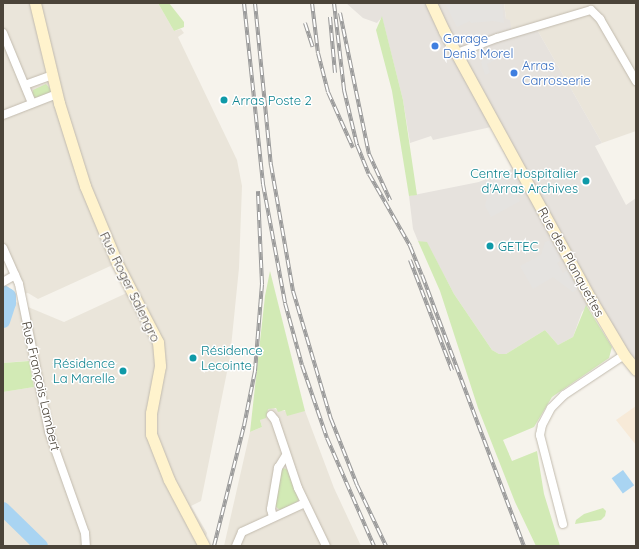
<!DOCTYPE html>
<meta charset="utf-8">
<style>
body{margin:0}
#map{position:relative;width:639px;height:549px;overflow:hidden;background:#f6f3ec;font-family:Quicksand,sans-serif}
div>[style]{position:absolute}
.residential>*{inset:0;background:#eae5da}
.commercial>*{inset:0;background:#f7ead8}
.industrial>*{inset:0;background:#e6e2dd}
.green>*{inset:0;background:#d2eab5}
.parking>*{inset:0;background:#e5e3e0}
.water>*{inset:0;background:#a9d4f2;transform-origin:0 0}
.river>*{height:14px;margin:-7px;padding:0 7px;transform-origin:7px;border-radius:7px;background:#a9d4f2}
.roads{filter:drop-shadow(0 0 1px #c2bbae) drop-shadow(0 0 1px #c2bbae)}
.street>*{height:8px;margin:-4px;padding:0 4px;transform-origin:4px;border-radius:4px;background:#fff}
.secondary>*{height:11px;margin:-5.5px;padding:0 5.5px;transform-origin:5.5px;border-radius:5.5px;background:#fff3cd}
.rail>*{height:4px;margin-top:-2px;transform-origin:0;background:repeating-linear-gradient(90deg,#fff 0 8px,#9a9a9a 0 16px);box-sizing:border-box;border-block:1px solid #9a9a9a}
.dots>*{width:11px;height:11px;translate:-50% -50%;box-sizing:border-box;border:2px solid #fff;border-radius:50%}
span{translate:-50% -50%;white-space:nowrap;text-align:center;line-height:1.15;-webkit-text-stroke:3px #fff;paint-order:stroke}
.shop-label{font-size:13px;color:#366cbe}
.left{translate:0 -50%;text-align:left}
.culture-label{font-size:13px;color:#0d838f}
.right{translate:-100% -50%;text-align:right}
.street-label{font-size:13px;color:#4b4439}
.frame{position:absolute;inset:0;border:4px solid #4b4439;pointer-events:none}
</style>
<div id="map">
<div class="residential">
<i style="clip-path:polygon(3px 3px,158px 3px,174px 31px,181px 29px,184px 33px,178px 37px,237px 160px,242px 186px,239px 268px,230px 357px,201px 501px,191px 506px,207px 533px,203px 546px,3px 546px,3px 392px,40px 386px,36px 360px,3px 363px,3px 329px,16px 302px,64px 322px,131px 291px,117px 263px,38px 299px,28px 293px,21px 294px,3px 248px)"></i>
<i style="clip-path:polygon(504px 3px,636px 3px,636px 131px,602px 143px,535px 26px,512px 33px,506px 19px)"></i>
<i style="clip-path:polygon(272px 407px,279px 411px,305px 411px,334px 488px,361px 546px,224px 546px,250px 432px,262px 427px,260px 420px,267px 409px)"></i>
</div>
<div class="commercial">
<i style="clip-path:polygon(636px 406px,636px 445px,616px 420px)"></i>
</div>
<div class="industrial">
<i style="clip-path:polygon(346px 3px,504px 3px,506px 19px,510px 20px,512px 33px,535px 26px,602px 143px,595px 146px,626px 205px,636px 198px,636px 365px,592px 301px,582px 312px,573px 337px,558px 345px,545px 330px,506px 354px,499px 354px,492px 350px,454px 294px,427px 243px,418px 241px,413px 229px,409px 196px,479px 182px,512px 169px,491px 127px,433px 140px,431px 136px,410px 143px,403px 100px,382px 17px,377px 23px,363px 18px)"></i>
</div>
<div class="green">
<i style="clip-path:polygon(158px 3px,169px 3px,184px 22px,184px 27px,174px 31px)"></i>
<i style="clip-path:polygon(382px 16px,403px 100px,417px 195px,409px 196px,392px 91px,376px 30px)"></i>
<i style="clip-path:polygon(46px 84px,52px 91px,49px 94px,38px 98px,32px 96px,33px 90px)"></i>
<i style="clip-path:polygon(418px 241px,427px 242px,454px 294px,492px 350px,499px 354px,506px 354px,545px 330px,558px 345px,573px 337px,586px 305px,612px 347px,609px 358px,552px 397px,534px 427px,503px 440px,512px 461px,537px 451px,544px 494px,560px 546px,536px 546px,515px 502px,478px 408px,440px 291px)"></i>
<i style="clip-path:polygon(270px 271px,305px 411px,287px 416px,285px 410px,278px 412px,276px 408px,268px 409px,266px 418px,260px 420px,262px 427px,250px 432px,265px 296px)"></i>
<i style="clip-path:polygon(3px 287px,12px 293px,16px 302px,3px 329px,5px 304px)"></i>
<i style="clip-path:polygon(29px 361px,34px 387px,3px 392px,3px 363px)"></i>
<i style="clip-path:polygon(282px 468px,287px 469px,299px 498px,297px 502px,280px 510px,275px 506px)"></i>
<i style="clip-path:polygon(3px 507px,20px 525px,43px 546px,18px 529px,3px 514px)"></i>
<i style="clip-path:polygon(603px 508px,606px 511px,605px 516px,601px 520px,575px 524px,576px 520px,584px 514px)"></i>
</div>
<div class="parking">
<i style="clip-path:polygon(445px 3px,502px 3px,504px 23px,493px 21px,471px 23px,470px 21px,457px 27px)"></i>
<i style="clip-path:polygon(500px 52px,502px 56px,487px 64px,490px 73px,485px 75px,481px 62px,485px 57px)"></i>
<i style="clip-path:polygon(502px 176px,520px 201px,491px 217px,485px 206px,487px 198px,479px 182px)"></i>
<i style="clip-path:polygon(550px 240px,561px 260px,557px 263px,563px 273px,567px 270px,578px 289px,573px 292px,553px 277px,533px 289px,520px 266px,541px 255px,545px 242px)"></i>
</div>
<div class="water">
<i style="left:623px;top:470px;width:19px;height:14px;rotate:54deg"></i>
</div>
<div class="river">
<i style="left:3px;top:292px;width:7px;rotate:34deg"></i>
<i style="left:9px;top:296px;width:7px;rotate:90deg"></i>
<i style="left:9px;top:303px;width:19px;rotate:108deg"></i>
<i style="left:3px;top:509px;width:53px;rotate:44.2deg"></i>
</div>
<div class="roads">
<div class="street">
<i style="left:591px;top:10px;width:13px;rotate:45deg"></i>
<i style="left:600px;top:19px;width:72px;rotate:59.9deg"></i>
<i style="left:3px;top:33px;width:76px;rotate:67.5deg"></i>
<i style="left:457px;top:53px;width:43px;rotate:-20.6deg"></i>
<i style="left:497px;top:38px;width:98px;rotate:-16.6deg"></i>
<i style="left:25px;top:85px;width:30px;rotate:-20deg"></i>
<i style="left:3px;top:115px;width:58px;rotate:-21.3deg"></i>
<i style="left:3px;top:248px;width:39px;rotate:66deg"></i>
<i style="left:19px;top:284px;width:151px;rotate:78.5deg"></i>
<i style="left:49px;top:432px;width:107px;rotate:70.4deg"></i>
<i style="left:85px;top:533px;width:13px;rotate:86deg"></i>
<i style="left:3px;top:282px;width:14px;rotate:-30deg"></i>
<i style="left:271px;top:415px;width:6px;rotate:51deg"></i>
<i style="left:275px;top:420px;width:72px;rotate:71.3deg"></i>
<i style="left:298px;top:488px;width:64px;rotate:64.2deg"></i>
<i style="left:273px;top:517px;width:8px;rotate:-104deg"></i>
<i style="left:271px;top:509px;width:42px;rotate:-80.3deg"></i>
<i style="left:278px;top:468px;width:15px;rotate:-58deg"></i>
<i style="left:563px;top:524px;width:92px;rotate:-104.5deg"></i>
<i style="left:540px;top:435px;width:10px;rotate:-79deg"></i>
<i style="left:542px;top:425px;width:19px;rotate:-62deg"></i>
<i style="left:551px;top:408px;width:18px;rotate:-45deg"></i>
<i style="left:564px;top:395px;width:72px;rotate:-33.7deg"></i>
<i style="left:236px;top:546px;width:15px;rotate:-67deg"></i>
<i style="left:242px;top:532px;width:69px;rotate:-24.7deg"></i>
</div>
<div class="secondary">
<i style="left:35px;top:3px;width:103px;rotate:76.5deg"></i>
<i style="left:59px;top:103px;width:87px;rotate:72.6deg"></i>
<i style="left:85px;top:186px;width:83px;rotate:67.4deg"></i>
<i style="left:117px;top:263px;width:89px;rotate:62.6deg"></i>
<i style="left:158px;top:342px;width:24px;rotate:85deg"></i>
<i style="left:160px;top:366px;width:48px;rotate:100.8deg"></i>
<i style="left:151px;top:413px;width:21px;rotate:90deg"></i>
<i style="left:151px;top:434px;width:49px;rotate:68.6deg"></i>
<i style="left:169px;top:480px;width:75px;rotate:62.1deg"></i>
<i style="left:431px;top:3px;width:31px;rotate:65deg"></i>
<i style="left:444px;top:31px;width:308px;rotate:61.3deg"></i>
<i style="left:592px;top:301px;width:63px;rotate:59.3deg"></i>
<i style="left:624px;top:355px;width:19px;rotate:51deg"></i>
</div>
</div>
<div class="rail">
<i style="left:244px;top:3px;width:182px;rotate:84deg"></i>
<i style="left:263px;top:184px;width:121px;rotate:79.5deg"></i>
<i style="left:285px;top:303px;width:64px;rotate:74.7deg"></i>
<i style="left:302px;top:365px;width:77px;rotate:71.1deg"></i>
<i style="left:327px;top:438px;width:118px;rotate:66.5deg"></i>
<i style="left:255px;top:3px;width:163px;rotate:84.4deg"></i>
<i style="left:271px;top:165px;width:128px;rotate:80.1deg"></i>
<i style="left:293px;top:291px;width:134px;rotate:73.5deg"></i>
<i style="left:331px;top:419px;width:71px;rotate:68.5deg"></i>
<i style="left:357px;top:485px;width:68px;rotate:64.6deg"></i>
<i style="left:312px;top:3px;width:50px;rotate:83.2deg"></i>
<i style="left:318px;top:53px;width:40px;rotate:75.6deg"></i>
<i style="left:328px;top:92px;width:61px;rotate:65.9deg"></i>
<i style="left:334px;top:3px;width:88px;rotate:83.4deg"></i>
<i style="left:344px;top:90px;width:57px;rotate:76.7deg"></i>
<i style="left:357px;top:145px;width:31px;rotate:68deg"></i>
<i style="left:369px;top:174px;width:83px;rotate:60.3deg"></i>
<i style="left:410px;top:246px;width:31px;rotate:68deg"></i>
<i style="left:422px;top:275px;width:290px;rotate:69.4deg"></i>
<i style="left:340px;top:13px;width:144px;rotate:78.4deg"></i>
<i style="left:369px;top:154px;width:51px;rotate:65.5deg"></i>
<i style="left:330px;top:17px;width:56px;rotate:84.9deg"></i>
<i style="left:305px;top:23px;width:25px;rotate:72deg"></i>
<i style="left:410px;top:260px;width:118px;rotate:69.1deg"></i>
<i style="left:214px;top:546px;width:124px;rotate:-76deg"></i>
<i style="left:244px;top:426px;width:56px;rotate:-78.7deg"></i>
<i style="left:255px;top:371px;width:87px;rotate:-85.4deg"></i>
<i style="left:262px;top:284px;width:93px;rotate:-92.5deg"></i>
</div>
<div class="dots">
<i style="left:435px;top:46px;background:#3f7fe0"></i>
<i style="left:514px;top:73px;background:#3f7fe0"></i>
<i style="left:224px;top:100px;background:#0f9aa8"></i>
<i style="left:586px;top:181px;background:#0f9aa8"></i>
<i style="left:490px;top:246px;background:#0f9aa8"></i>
<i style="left:193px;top:358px;background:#0f9aa8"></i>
<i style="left:123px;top:371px;background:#0f9aa8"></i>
</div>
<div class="shop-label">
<span class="left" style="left:443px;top:46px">Garage<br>Denis Morel</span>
<span class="left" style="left:522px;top:73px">Arras<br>Carrosserie</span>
</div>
<div class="culture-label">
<span class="left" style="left:232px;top:100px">Arras Poste 2</span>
<span class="right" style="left:578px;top:181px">Centre Hospitalier<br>d'Arras Archives</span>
<span class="left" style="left:498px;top:246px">GETEC</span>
<span class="left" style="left:201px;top:358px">Résidence<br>Lecointe</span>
<span class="right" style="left:115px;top:371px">Résidence<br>La Marelle</span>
</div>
<div class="street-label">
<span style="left:571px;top:262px;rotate:61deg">Rue des Planquettes</span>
<span style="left:130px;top:287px;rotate:64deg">Rue Roger Salengro</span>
<span style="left:41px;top:386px;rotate:77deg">Rue François Lambert</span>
</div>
<div class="frame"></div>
</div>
